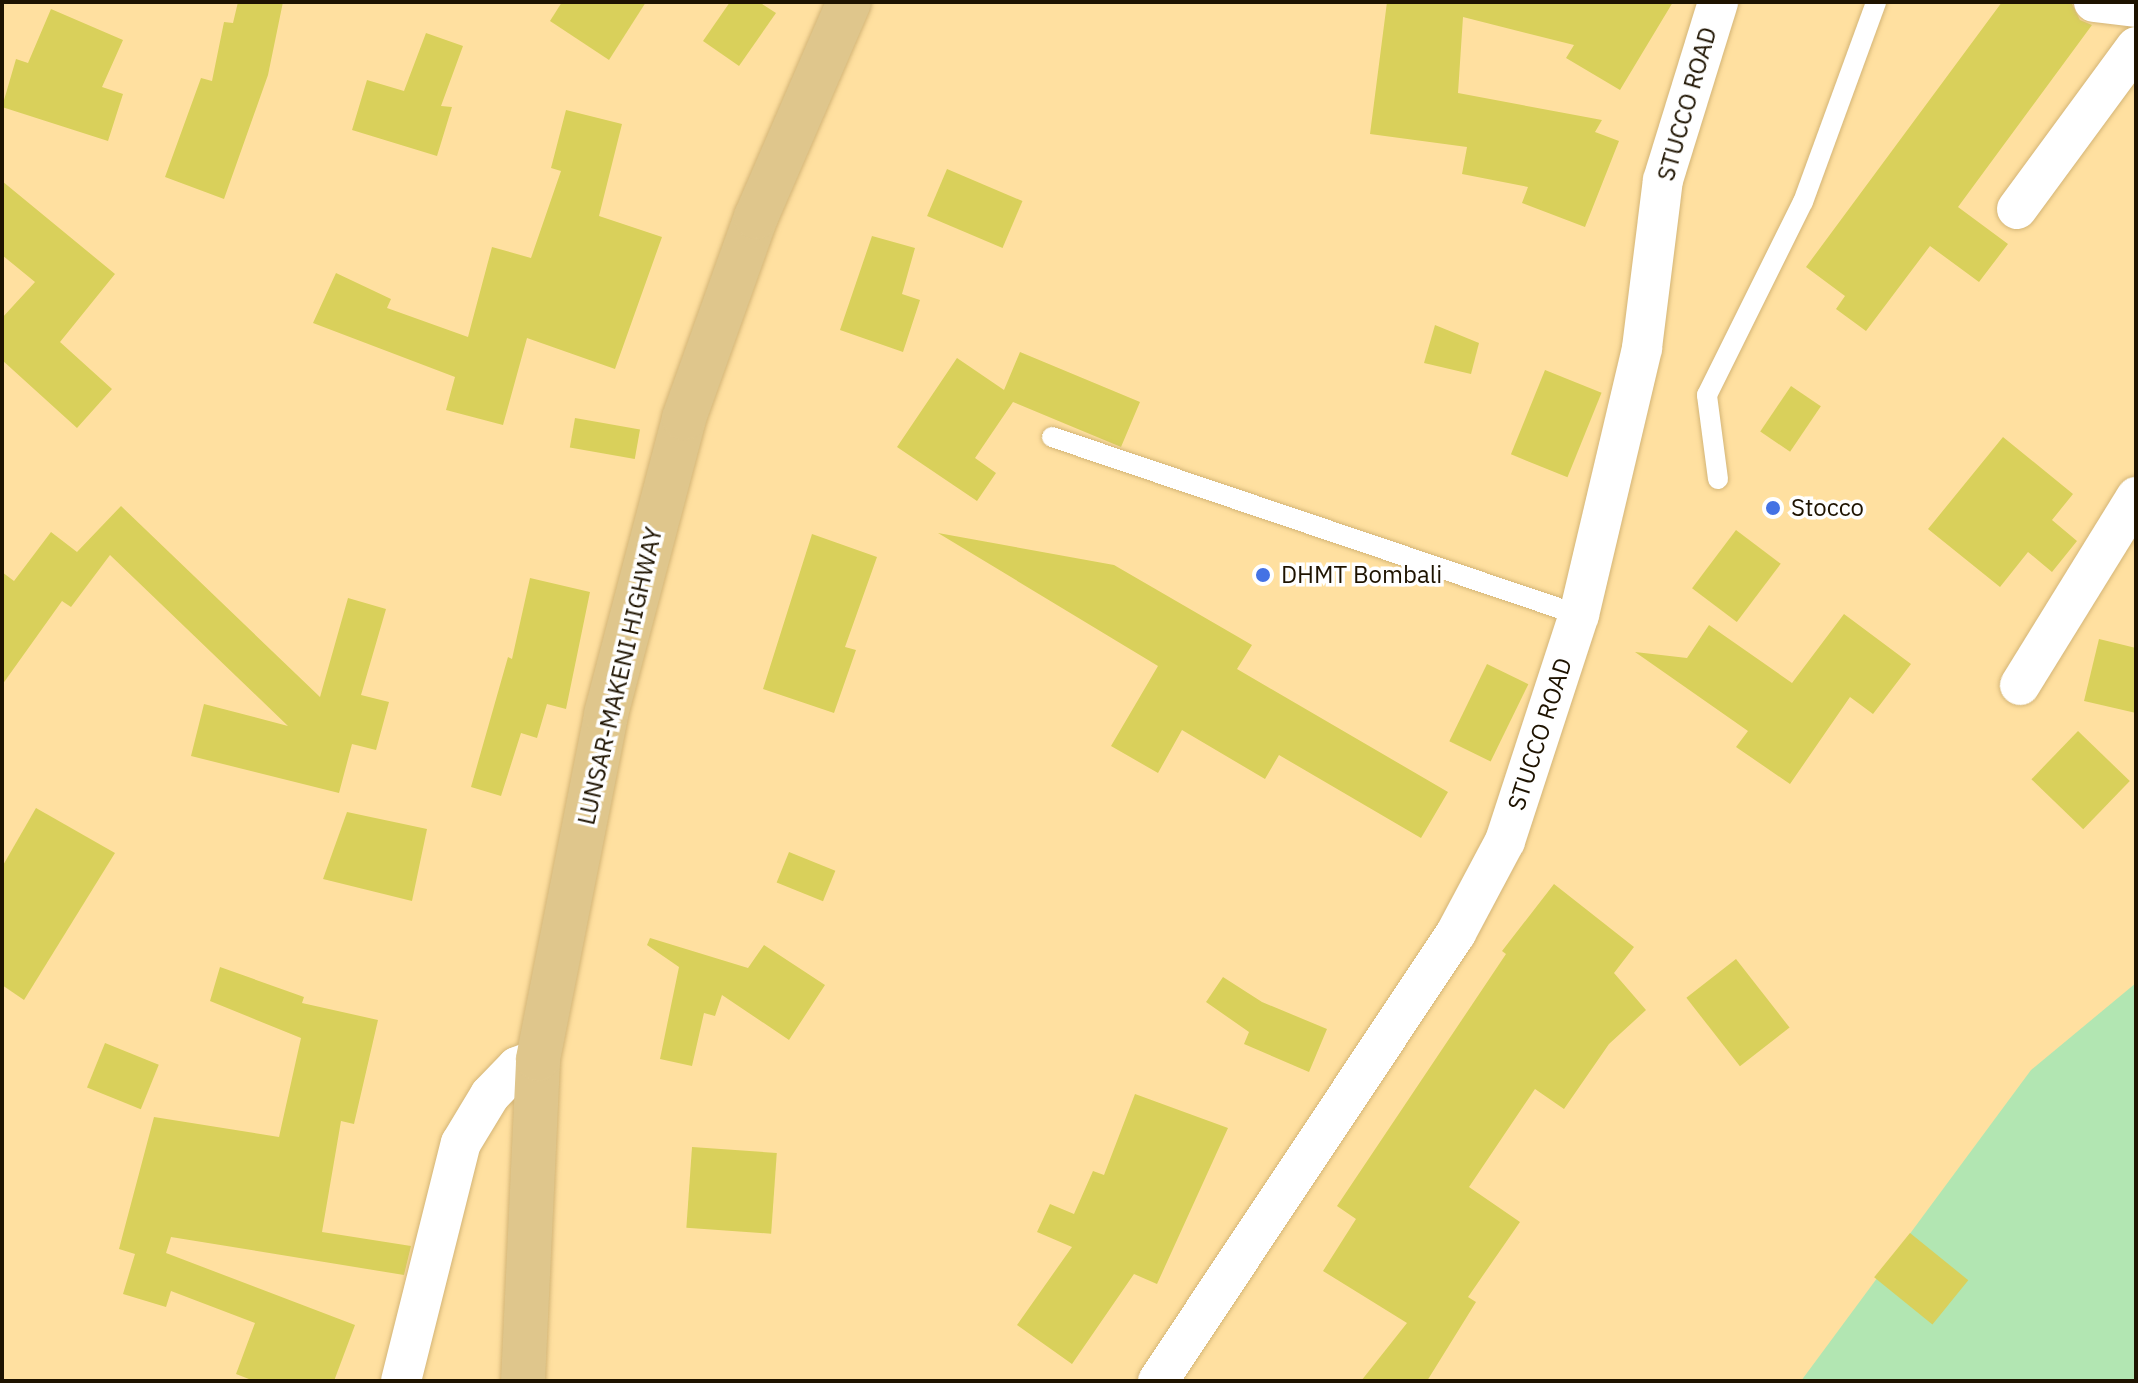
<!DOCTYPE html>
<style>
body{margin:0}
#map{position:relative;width:2138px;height:1383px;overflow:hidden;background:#ffe0a0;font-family:"IBM Plex Sans",sans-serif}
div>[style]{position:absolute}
.green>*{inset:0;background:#b2e6b2}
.building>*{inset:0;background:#d9d05b;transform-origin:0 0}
.roads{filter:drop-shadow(0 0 2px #d4b577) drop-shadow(0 0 2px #d4b577)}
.lane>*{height:20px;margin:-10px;padding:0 10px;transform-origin:10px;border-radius:10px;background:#fff}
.street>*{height:40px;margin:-20px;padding:0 20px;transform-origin:20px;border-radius:20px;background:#fff}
.primary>*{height:44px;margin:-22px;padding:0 22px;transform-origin:22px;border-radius:22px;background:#dfc68c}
.dots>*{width:22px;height:22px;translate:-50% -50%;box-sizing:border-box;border:4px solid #fff;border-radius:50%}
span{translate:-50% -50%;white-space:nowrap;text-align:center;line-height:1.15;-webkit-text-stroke:7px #fff;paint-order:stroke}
.street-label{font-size:24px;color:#1e1300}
.poi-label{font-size:24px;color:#1e1300}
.left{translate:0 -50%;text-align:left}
.frame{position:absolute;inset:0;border:4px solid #1e1300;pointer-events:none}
</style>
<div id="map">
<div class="green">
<i style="clip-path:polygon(2136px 983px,2136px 1381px,1801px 1381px,2031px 1070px)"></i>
</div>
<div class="building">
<i style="clip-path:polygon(238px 2px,283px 2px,268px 75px,224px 199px,165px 177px,201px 78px,212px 81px,224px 22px,233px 23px)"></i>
<i style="clip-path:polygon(562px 2px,646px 2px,609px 60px,550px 21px)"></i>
<i style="clip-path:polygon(730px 2px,759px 2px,776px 13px,739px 66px,703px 41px)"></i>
<i style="clip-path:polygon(1387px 2px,1673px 2px,1620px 90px,1566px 58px,1574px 45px,1463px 17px,1458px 93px,1602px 120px,1595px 132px,1619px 141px,1585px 227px,1522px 203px,1528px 187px,1462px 174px,1467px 147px,1370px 134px)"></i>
<i style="clip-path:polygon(2002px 2px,2071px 2px,2080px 20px,2092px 25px,1958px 207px,2008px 244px,1979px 282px,1930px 246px,1866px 331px,1836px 309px,1845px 296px,1806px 267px)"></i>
<i style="clip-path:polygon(51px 9px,123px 40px,102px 87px,123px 94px,108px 141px,2px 107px,16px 59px,28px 63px)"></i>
<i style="clip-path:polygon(426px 33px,463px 46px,441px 106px,452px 107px,437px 156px,352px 130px,367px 80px,404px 91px)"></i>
<i style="clip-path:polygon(566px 110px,622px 124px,599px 216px,662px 237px,615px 369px,527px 338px,503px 425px,446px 410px,455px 377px,313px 323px,336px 273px,391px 299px,387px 308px,468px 337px,492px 247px,531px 258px,561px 171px,551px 168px)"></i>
<i style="left:947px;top:169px;width:82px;height:51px;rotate:23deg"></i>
<i style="clip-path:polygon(2px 181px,115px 274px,60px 342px,112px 389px,77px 428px,2px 360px,2px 318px,35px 282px,2px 255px)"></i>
<i style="clip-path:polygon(872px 236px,915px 248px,902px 294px,920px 300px,903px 352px,840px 330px)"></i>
<i style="clip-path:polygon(1435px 325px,1479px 343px,1471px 374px,1424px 363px)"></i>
<i style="clip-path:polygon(1020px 352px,1140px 402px,1121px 447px,1013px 402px,975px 458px,996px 473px,977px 501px,897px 447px,957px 358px,1004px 390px)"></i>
<i style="left:1545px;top:370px;width:61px;height:91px;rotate:22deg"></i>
<i style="left:1791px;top:386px;width:36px;height:55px;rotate:34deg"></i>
<i style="left:575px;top:418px;width:66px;height:30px;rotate:10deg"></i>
<i style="clip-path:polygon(2003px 437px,2073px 494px,2052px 520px,2077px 541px,2052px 572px,2028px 552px,2000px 587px,1928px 529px)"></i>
<i style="clip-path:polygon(121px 506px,320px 697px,348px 598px,386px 609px,361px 695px,389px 702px,376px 750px,352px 744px,339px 793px,191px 756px,204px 704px,288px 726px,110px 555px,71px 607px,62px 601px,2px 685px,2px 572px,14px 581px,51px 532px,77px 552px)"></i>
<i style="left:1736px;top:530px;width:56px;height:73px;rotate:37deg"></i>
<i style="clip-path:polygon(938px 533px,1114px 565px,1252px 645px,1237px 669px,1448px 792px,1421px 838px,1279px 755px,1265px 779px,1182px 730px,1158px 773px,1111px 746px,1158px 666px)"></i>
<i style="clip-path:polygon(812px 534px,877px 557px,845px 647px,856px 650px,834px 713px,763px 689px)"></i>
<i style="clip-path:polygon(530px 578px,590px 592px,566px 709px,547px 704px,537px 738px,521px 733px,501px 796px,471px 787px,508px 657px,512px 659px)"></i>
<i style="clip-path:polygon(1844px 614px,1911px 664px,1873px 714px,1850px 697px,1790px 784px,1736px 747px,1748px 731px,1635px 652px,1687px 658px,1709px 625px,1792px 683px)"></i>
<i style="clip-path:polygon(2099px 639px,2136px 648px,2136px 713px,2084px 701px)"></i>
<i style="left:1487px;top:664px;width:46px;height:86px;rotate:26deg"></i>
<i style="left:2078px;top:731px;width:72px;height:67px;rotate:44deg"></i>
<i style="clip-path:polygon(36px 808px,115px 853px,24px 1000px,2px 985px,2px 867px)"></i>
<i style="clip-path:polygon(347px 812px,427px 829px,412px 901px,323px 879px)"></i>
<i style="left:789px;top:852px;width:50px;height:33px;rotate:22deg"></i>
<i style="clip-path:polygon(1554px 884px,1634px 947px,1614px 973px,1646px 1010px,1609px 1044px,1564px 1109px,1535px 1089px,1469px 1187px,1520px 1222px,1468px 1297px,1476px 1302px,1427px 1381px,1361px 1381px,1407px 1323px,1323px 1271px,1356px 1219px,1337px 1206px,1506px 954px,1502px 951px)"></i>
<i style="clip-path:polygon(650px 938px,748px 968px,764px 945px,825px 985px,789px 1040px,722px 995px,715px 1016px,704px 1013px,692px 1066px,660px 1059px,679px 967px,647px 945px)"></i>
<i style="left:1736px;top:959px;width:87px;height:63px;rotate:52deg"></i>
<i style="clip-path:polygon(220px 967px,304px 997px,302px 1003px,378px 1020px,354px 1124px,341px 1121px,322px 1232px,411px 1246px,404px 1275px,171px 1237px,166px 1253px,355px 1325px,334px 1381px,254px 1381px,236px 1374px,255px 1323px,171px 1291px,166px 1307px,123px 1294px,135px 1254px,119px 1249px,154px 1117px,279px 1137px,301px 1038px,210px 1001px)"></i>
<i style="clip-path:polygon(1223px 977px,1262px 1002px,1327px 1029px,1309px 1072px,1244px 1044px,1249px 1032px,1206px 1002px)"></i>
<i style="left:105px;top:1043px;width:58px;height:48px;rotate:22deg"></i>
<i style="clip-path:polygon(1135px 1094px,1228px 1128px,1157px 1284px,1134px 1274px,1072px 1364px,1017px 1325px,1072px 1247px,1037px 1232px,1050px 1204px,1074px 1214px,1093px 1171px,1104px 1175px)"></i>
<i style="left:692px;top:1147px;width:85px;height:81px;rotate:4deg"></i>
<i style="left:1910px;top:1233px;width:75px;height:57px;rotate:39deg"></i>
</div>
<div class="roads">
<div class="lane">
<i style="left:1052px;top:437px;width:556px;rotate:18.66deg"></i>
<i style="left:1718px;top:479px;width:85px;rotate:-97.5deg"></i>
<i style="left:1707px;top:395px;width:216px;rotate:-63.6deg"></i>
<i style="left:1803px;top:202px;width:213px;rotate:-69.9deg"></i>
</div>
<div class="street">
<i style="left:2094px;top:2px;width:42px;rotate:6.8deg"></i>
<i style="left:2017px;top:209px;width:201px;rotate:-53.7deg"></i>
<i style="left:2020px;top:685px;width:221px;rotate:-58.3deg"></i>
<i style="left:401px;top:1381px;width:245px;rotate:-75.9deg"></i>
<i style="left:461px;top:1143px;width:56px;rotate:-58.9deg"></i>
<i style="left:490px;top:1095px;width:39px;rotate:-46deg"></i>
<i style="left:517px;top:1067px;width:22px;rotate:-21deg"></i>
<i style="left:1158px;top:1381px;width:538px;rotate:-56.37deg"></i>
<i style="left:1456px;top:933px;width:104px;rotate:-62deg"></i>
<i style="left:1505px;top:841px;width:238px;rotate:-71.9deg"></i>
<i style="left:1579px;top:615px;width:274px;rotate:-76.7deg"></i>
<i style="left:1642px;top:348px;width:169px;rotate:-82.9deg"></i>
<i style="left:1663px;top:180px;width:186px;rotate:-72.8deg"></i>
</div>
<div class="primary">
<i style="left:523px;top:1381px;width:322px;rotate:-87.3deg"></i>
<i style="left:538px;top:1059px;width:352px;rotate:-78.8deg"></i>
<i style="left:606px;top:714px;width:306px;rotate:-75.2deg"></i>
<i style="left:684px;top:418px;width:214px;rotate:-70.3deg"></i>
<i style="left:756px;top:217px;width:234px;rotate:-66.6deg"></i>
</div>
</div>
<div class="dots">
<i style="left:1773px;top:508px;background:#4472e4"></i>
<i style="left:1263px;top:575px;background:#4472e4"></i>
</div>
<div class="street-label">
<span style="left:1687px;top:104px;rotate:-74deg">STUCCO ROAD</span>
<span style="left:620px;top:676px;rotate:-77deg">LUNSAR-MAKENI HIGHWAY</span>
<span style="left:1540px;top:734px;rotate:-72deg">STUCCO ROAD</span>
</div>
<div class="poi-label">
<span class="left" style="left:1791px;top:508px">Stocco</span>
<span class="left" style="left:1281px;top:575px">DHMT Bombali</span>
</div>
<div class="frame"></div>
</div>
